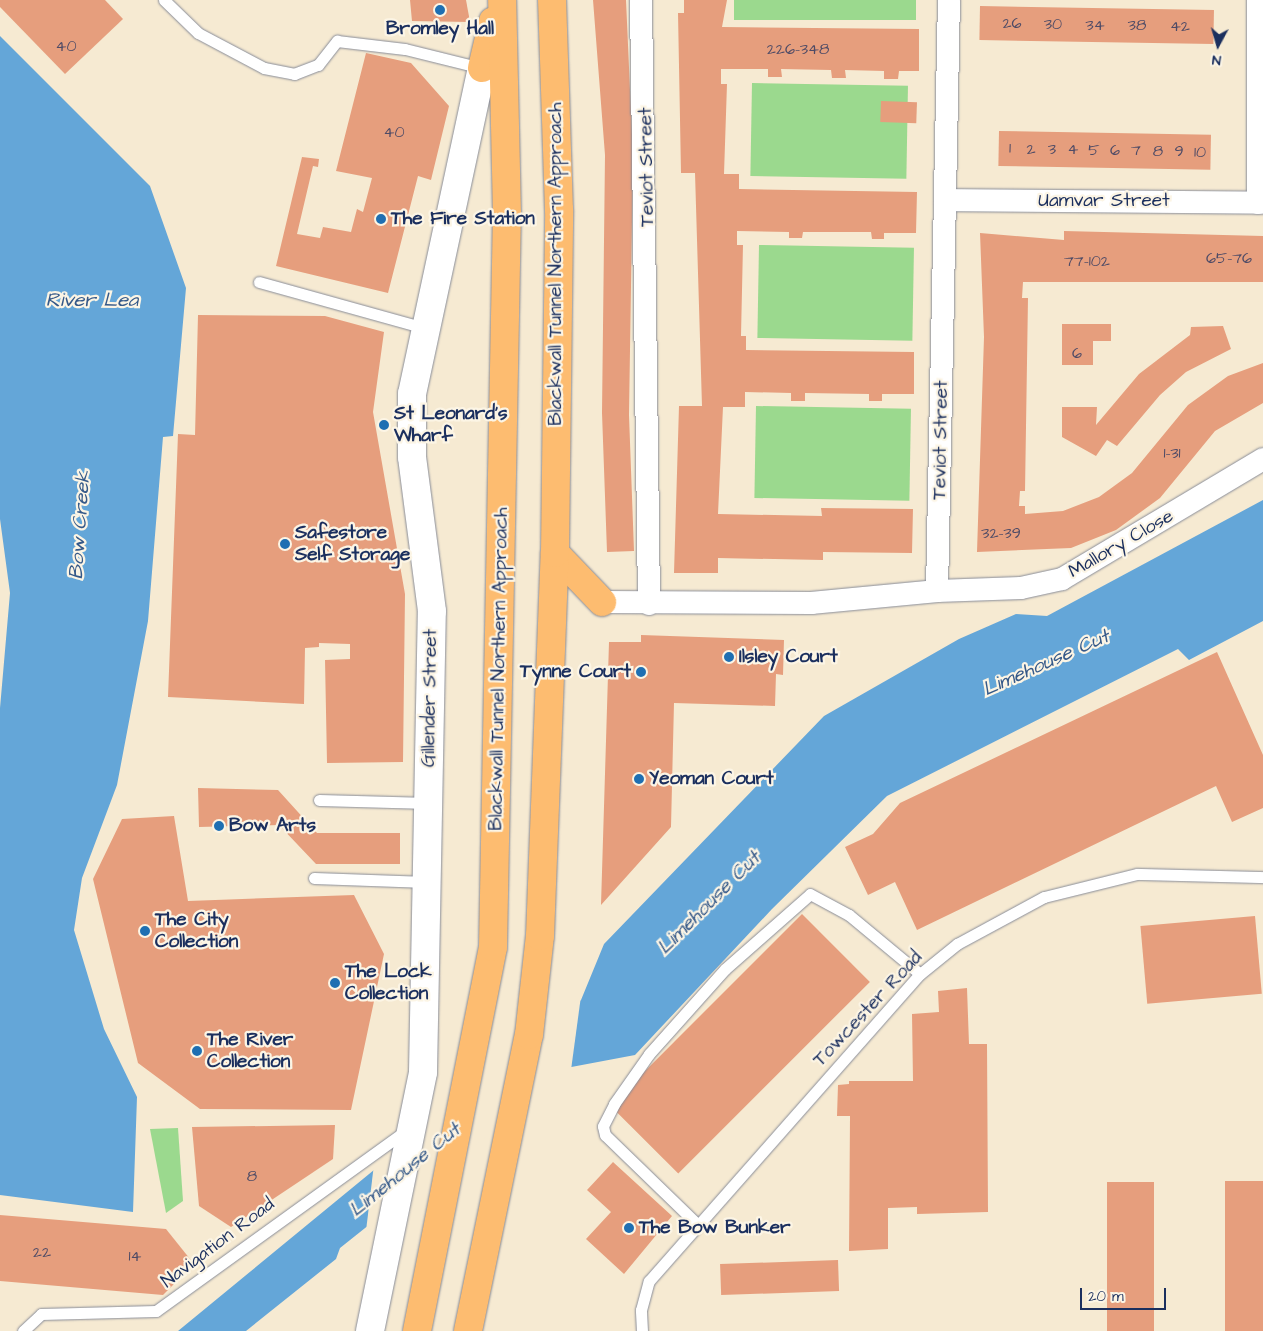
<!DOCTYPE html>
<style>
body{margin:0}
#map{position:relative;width:1263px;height:1331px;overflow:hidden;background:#f6ead2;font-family:"Architects Daughter",sans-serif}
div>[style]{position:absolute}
.green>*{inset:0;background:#9bd98e;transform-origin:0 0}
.water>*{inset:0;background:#64a6d8}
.pier>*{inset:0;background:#f6ead2}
.building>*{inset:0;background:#e69e7d;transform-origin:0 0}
.roads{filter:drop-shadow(0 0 1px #888c98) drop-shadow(0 0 1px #888c98)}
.service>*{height:11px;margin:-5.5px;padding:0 5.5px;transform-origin:5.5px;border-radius:5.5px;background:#fff}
.minor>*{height:22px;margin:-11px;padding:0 11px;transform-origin:11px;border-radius:11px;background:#fff}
.tertiary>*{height:28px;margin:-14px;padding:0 14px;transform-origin:14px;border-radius:14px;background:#fff}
.trunk>*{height:28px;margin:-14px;padding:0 14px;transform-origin:14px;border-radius:14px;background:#fdbc70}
.dots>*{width:14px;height:14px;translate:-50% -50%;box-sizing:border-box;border:2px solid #fcf5e5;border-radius:50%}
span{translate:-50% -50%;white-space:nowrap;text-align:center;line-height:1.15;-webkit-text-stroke:4.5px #fcf5e5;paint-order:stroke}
.number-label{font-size:16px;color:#4e4b66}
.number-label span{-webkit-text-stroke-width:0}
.poi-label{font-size:19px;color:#1b2f5e;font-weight:700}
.left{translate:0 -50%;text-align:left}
.right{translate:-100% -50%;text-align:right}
.street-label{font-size:19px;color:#1b2f5e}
.water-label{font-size:20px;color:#355989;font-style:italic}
.north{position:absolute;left:1193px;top:20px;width:50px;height:50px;-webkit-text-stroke:4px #fcf5e5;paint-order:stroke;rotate:186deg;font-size:14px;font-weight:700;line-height:20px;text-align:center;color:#1b2f5e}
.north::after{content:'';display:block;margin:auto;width:18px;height:22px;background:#1b2f5e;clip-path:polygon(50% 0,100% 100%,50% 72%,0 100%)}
.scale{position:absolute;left:1080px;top:1288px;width:86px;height:22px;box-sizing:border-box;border:2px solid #1b2f5e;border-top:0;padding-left:6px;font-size:15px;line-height:18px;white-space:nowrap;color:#1b2f5e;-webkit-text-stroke:4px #fcf5e5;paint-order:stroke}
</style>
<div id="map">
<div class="green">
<i style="left:734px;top:0;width:182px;height:20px"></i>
<i style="left:752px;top:83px;width:156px;height:93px;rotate:1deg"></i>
<i style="left:759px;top:245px;width:155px;height:93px;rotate:1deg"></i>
<i style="left:756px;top:406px;width:155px;height:92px;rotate:1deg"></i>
<i style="clip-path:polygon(178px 1128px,183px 1201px,166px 1213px,150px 1129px)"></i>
</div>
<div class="water">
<i style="clip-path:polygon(0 36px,150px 186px,186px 288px,173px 436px,163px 437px,148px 621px,117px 785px,82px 878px,74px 930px,104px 1029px,137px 1097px,133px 1212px,0 1195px,0 708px,10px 593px,0 519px)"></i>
<i style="clip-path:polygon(1263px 500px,1263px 621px,1189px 660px,1178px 649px,887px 796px,772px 909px,635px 1055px,566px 1068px,340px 1248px,336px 1259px,246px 1331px,178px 1331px,581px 1000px,604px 944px,824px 716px,959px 639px,1016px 614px,1047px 616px)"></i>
</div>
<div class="pier">
<i style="clip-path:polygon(581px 996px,571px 1070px,366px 1231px,374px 1164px)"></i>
</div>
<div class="building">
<i style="clip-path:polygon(0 0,105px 0,123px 19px,65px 74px,0 7px)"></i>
<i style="clip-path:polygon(410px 0,466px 0,470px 22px,412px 21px)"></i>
<i style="clip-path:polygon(593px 0,626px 0,633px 157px,629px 415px,634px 551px,607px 552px,602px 413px,605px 155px)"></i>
<i style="clip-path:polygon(684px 0,727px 0,722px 27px,919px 29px,919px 71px,899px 71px,898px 79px,884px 79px,884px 71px,845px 70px,846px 78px,832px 78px,831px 70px,781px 69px,782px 77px,768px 77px,768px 69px,721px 69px,721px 84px,727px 84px,724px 174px,739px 174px,739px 189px,917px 192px,916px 233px,884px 233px,884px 239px,872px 239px,871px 232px,803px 232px,802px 238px,789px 238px,789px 232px,737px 231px,737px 245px,743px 245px,741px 336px,746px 336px,746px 350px,914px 352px,914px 394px,882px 394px,882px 401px,869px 401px,869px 394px,805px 393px,805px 401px,791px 401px,791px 393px,745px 392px,745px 407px,723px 407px,718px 514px,822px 516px,821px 508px,913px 509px,912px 553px,823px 552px,823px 560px,718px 558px,718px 573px,674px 573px,679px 406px,702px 406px,695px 173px,681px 173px,678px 13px,684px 13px)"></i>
<i style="left:980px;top:6px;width:234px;height:34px;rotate:1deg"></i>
<i style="clip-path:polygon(366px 53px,411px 63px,449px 106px,431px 180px,418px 176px,388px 293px,276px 266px,302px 157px,319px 159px,318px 167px,313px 166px,297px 234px,320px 238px,323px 227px,351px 232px,357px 209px,363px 212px,372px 178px,336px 171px)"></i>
<i style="left:881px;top:101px;width:36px;height:21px;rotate:2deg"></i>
<i style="left:999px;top:131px;width:212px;height:35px;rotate:1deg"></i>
<i style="clip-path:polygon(1064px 231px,1263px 236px,1263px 282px,1023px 282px,1022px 298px,1028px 298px,1025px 491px,1020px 491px,1019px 506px,1025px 506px,1025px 514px,1063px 511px,1099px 497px,1132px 473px,1188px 405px,1228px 376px,1263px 363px,1263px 403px,1215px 431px,1160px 498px,1116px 530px,1071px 548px,977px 552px,984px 337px,980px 233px,1064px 240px)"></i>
<i style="clip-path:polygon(198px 315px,325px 316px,384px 332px,373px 412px,405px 594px,403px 762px,327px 763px,325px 660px,350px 659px,350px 644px,319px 643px,319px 647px,305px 648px,304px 704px,168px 697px,178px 434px,195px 435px)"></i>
<i style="clip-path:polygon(1062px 324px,1111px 324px,1111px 341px,1093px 341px,1093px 365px,1062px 365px)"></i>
<i style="clip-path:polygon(1223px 326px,1231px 349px,1186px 372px,1160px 395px,1117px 446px,1107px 440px,1096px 456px,1062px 437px,1062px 407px,1097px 407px,1096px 425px,1139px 374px,1190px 335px,1191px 327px)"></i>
<i style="clip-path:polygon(641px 635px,784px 640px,783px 675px,776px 674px,775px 706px,674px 703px,671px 827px,601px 905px,609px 642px,641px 642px)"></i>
<i style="clip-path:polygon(1217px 652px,1263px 755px,1263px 808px,1232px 822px,1216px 786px,917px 930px,895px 882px,868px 895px,845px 847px,873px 834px,900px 803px)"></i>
<i style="clip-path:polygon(198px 788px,278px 790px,317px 833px,400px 833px,400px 864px,316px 864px,279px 825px,199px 827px)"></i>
<i style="clip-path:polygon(174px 816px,188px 901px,354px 895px,384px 954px,351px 1110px,200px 1109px,138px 1063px,93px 879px,122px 819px)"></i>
<i style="left:802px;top:914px;width:96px;height:271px;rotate:45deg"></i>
<i style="left:1255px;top:916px;width:78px;height:115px;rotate:85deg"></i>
<i style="clip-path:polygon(967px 988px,969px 1044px,987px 1044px,988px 1212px,917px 1214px,917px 1207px,888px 1208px,888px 1249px,849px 1251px,850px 1116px,837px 1116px,838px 1085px,849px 1084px,849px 1081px,913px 1081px,912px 1014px,939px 1012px,938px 991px)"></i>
<i style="clip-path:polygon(335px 1125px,333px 1159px,231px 1227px,199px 1206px,192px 1127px)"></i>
<i style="clip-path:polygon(613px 1162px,672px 1216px,624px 1274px,586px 1239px,611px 1212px,587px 1190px)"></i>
<i style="left:1225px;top:1181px;width:38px;height:150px"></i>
<i style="left:1154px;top:1182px;width:149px;height:47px;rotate:90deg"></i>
<i style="clip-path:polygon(0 1215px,166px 1229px,194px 1264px,163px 1295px,0 1281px)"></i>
<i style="left:838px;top:1260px;width:31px;height:118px;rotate:88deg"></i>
</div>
<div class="roads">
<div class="service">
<i style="left:164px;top:0;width:47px;rotate:44.1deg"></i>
<i style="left:198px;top:33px;width:75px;rotate:27.9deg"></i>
<i style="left:264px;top:68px;width:31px;rotate:11deg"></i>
<i style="left:294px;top:74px;width:26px;rotate:-21deg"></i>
<i style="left:318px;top:65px;width:31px;rotate:-52deg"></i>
<i style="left:337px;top:41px;width:68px;rotate:6.7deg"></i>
<i style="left:405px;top:49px;width:79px;rotate:13.9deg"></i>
<i style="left:259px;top:282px;width:172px;rotate:15.5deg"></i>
<i style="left:319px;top:800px;width:110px;rotate:1.6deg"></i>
<i style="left:314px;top:878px;width:113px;rotate:2deg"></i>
<i style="left:698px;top:1225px;width:129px;rotate:-135.9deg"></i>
<i style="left:605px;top:1135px;width:9px;rotate:-103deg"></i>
<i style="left:603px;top:1126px;width:25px;rotate:-63deg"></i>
<i style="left:614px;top:1104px;width:61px;rotate:-55deg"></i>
<i style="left:649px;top:1054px;width:114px;rotate:-48.2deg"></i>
<i style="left:725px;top:969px;width:113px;rotate:-41.4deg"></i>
<i style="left:810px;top:894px;width:44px;rotate:28.3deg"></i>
<i style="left:849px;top:915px;width:92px;rotate:39.7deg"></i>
<i style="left:23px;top:1331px;width:25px;rotate:-43deg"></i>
<i style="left:41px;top:1314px;width:115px;rotate:-1.5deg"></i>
<i style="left:156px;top:1311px;width:311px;rotate:-35.8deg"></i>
<i style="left:642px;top:1331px;width:21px;rotate:-93deg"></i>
<i style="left:641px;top:1310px;width:30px;rotate:-75deg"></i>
<i style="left:649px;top:1281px;width:409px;rotate:-48.6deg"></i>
<i style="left:920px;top:974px;width:48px;rotate:-39deg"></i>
<i style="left:957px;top:944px;width:99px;rotate:-28.4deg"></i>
<i style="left:1044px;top:897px;width:96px;rotate:-13.9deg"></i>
<i style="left:1137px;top:874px;width:126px;rotate:1.4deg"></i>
</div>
<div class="minor">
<i style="left:641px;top:0;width:604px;rotate:89.24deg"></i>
<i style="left:945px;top:200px;width:318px;rotate:0.5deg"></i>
<i style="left:1258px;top:203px;width:203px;rotate:-90deg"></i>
<i style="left:937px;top:591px;width:84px;rotate:-2deg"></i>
<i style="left:1021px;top:588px;width:42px;rotate:-12.4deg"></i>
<i style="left:1062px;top:579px;width:234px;rotate:-30.8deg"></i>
<i style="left:602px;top:602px;width:209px;rotate:0.3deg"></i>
<i style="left:811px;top:603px;width:127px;rotate:-5.4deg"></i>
<i style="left:937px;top:591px;width:591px;rotate:-88.84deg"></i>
</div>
<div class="tertiary">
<i style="left:370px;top:1331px;width:264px;rotate:-78.4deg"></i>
<i style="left:423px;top:1072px;width:461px;rotate:-88.9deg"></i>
<i style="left:432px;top:611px;width:155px;rotate:-97.4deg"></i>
<i style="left:412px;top:457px;width:63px;rotate:-90deg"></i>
<i style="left:412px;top:394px;width:333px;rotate:-77.9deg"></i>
</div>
<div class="trunk">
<i style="left:482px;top:68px;width:48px;rotate:-76.8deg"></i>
<i style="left:555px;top:553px;width:68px;rotate:46.2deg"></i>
<i style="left:417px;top:1331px;width:391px;rotate:-78.8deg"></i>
<i style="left:493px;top:947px;width:733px;rotate:-88.91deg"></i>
<i style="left:507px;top:214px;width:214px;rotate:-91.3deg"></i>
<i style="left:468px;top:1331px;width:302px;rotate:-78.4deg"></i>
<i style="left:529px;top:1035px;width:100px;rotate:-83.7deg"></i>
<i style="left:540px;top:936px;width:383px;rotate:-87.8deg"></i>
<i style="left:555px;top:553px;width:343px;rotate:-89.3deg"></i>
<i style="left:559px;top:210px;width:210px;rotate:-91.9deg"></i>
</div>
</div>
<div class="dots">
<i style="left:440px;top:10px;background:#1f6fb2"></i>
<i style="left:381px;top:219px;background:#1f6fb2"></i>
<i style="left:384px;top:425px;background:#1f6fb2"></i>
<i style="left:285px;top:544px;background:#1f6fb2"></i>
<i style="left:729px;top:657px;background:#1f6fb2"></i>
<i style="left:641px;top:672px;background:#1f6fb2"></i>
<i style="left:639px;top:779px;background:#1f6fb2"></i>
<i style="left:219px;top:826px;background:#1f6fb2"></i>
<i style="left:145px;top:931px;background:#1f6fb2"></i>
<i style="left:335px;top:983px;background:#1f6fb2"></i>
<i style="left:197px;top:1051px;background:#1f6fb2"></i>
<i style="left:629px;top:1228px;background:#1f6fb2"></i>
</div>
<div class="number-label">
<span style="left:1012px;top:23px">26</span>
<span style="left:1053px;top:24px">30</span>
<span style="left:1095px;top:25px">34</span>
<span style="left:1137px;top:25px">38</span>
<span style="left:1180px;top:26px">42</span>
<span style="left:66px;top:46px">40</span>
<span style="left:798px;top:49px">226-348</span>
<span style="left:394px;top:132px">40</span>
<span style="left:1010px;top:148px">1</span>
<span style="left:1031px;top:149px">2</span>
<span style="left:1052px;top:149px">3</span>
<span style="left:1073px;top:149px">4</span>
<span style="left:1094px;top:150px">5</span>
<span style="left:1115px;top:150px">6</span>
<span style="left:1136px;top:150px">7</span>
<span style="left:1158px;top:151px">8</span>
<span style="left:1179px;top:151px">9</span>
<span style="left:1200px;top:152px">10</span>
<span style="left:1229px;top:258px">65-76</span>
<span style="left:1087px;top:261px">77-102</span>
<span style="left:1077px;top:353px">6</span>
<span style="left:1172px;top:453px">1-31</span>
<span style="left:1001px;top:533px">32-39</span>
<span style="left:252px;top:1176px">8</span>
<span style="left:42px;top:1252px">22</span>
<span style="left:135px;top:1256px">14</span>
</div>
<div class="poi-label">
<span style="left:440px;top:29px">Bromley Hall</span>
<span class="left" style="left:391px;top:219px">The Fire Station</span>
<span class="left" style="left:394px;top:425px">St Leonard's<br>Wharf</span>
<span class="left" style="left:295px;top:544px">Safestore<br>Self Storage</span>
<span class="left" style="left:739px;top:657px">Ilsley Court</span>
<span class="right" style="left:631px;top:672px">Tynne Court</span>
<span class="left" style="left:649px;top:779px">Yeoman Court</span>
<span class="left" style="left:229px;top:826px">Bow Arts</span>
<span class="left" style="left:155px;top:931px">The City<br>Collection</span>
<span class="left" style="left:345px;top:983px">The Lock<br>Collection</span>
<span class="left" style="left:207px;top:1051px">The River<br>Collection</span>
<span class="left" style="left:639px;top:1228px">The Bow Bunker</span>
</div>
<div class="street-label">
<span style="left:647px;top:167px;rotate:-91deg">Teviot Street</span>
<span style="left:1104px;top:201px">Uamvar Street</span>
<span style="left:556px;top:264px;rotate:-90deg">Blackwall Tunnel Northern Approach</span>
<span style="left:941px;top:440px;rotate:-89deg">Teviot Street</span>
<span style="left:1121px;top:544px;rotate:-30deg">Mallory Close</span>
<span style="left:499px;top:669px;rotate:-89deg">Blackwall Tunnel Northern Approach</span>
<span style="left:430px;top:698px;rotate:-89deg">Gillender Street</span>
<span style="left:868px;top:1009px;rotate:-47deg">Towcester Road</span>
<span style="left:218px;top:1243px;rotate:-37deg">Navigation Road</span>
</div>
<div class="water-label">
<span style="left:92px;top:300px">River Lea</span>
<span style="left:80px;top:525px;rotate:-86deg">Bow Creek</span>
<span style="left:1046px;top:663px;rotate:-24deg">Limehouse Cut</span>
<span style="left:709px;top:903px;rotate:-45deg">Limehouse Cut</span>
<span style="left:405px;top:1170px;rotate:-39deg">Limehouse Cut</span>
</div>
<div class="north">N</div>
<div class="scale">20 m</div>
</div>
